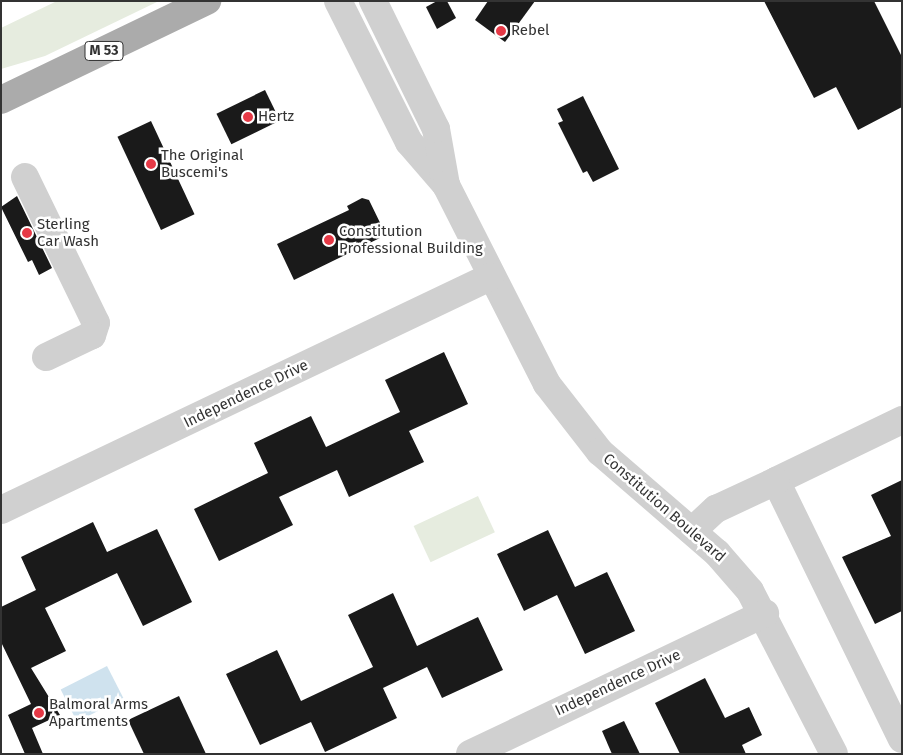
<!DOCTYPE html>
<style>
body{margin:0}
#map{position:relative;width:903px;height:755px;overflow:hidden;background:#fff;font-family:"Fira Sans",sans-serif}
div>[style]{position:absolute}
.green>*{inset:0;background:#e6ecdf;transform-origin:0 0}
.water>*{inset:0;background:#cfe2ee;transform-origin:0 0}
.building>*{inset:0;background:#1a1a1a;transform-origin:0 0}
.minor>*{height:28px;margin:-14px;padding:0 14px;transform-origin:14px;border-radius:14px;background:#d0d0d0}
.major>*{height:28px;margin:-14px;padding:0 14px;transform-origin:14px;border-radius:14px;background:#ababab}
.dots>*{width:14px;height:14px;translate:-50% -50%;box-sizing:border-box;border:2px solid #fff;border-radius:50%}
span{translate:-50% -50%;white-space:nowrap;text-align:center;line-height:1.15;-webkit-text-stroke:5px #fff;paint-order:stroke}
.shield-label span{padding:1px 4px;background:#fff;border:1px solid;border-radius:4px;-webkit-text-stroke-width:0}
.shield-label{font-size:14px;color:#333;font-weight:700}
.poi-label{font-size:15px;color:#333}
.left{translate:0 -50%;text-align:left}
.street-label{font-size:15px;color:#333}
.frame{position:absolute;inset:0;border:2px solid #333;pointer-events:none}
</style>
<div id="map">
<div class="green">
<i style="clip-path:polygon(57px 1px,159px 1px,45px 56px,1px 69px,1px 28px)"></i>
<i style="left:478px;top:496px;width:40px;height:71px;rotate:65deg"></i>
</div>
<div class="water">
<i style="left:107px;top:666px;width:36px;height:52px;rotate:63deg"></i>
</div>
<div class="building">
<i style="clip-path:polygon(437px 1px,447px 1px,456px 18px,437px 29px,426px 7px)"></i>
<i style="clip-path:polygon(488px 1px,535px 1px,505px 42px,475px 20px)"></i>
<i style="clip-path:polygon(764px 1px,874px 1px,902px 57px,902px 107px,858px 130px,836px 87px,814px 98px)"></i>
<i style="left:265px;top:90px;width:34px;height:54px;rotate:64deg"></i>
<i style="clip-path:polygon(583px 96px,619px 169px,593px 182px,587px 171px,583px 173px,558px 123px,563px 121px,557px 109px)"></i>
<i style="left:151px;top:121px;width:103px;height:37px;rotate:65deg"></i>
<i style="clip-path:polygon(17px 196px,52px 268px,39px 275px,32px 260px,28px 262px,1px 207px)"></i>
<i style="clip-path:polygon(362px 198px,369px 200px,386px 235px,294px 280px,277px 244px,349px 210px,347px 206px)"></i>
<i style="clip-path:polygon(444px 352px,468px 404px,409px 431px,424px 462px,349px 497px,337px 470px,279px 497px,293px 525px,219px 561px,194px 509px,268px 473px,254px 443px,311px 416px,326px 447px,400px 412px,385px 380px)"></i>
<i style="clip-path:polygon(902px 480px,902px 611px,875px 624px,842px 557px,891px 536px,871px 495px)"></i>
<i style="clip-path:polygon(93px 522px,107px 552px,157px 529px,192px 602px,143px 626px,117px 573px,45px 608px,66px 651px,31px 668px,60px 715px,32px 728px,43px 754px,25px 754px,8px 715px,31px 704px,1px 642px,1px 607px,36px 590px,21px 557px)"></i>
<i style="clip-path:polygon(548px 530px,575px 587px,607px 572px,635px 631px,585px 654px,557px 595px,524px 611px,497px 554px)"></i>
<i style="clip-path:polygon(393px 593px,417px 646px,478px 617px,503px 670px,442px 698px,427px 667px,383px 688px,397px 718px,325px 752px,311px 722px,260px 745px,226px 674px,277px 650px,301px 701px,373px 667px,348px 615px)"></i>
<i style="clip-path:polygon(705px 678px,725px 718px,749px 707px,762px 735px,742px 745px,746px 754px,680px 754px,655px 703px)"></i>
<i style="clip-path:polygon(179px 696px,206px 754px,144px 754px,128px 720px)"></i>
<i style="clip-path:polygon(624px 721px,640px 754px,612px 754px,602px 731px)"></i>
</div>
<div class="minor">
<i style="left:338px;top:1px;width:158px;rotate:63.3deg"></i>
<i style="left:409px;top:142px;width:57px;rotate:49.3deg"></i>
<i style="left:446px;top:185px;width:57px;rotate:-100.1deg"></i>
<i style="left:436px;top:129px;width:143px;rotate:-116.2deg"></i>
<i style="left:25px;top:177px;width:162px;rotate:64.1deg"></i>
<i style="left:96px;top:323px;width:13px;rotate:108deg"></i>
<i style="left:92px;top:335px;width:51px;rotate:154.4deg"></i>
<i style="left:446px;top:185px;width:223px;rotate:63.1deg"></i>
<i style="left:547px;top:384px;width:86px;rotate:52.1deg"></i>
<i style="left:600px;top:452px;width:155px;rotate:40.8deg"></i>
<i style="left:717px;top:553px;width:50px;rotate:49deg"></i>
<i style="left:750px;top:591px;width:183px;rotate:62.7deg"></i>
<i style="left:902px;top:420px;width:140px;rotate:154.2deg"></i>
<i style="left:776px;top:481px;width:287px;rotate:64deg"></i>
<i style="left:1px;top:510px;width:542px;rotate:-25.48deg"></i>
<i style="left:692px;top:531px;width:33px;rotate:-43deg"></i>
<i style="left:716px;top:509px;width:66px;rotate:-25deg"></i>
<i style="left:470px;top:754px;width:327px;rotate:-25.5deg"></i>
</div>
<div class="major">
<i style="left:1px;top:100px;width:229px;rotate:-25.7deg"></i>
</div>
<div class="dots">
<i style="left:501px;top:31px;background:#e63946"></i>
<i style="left:248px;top:117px;background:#e63946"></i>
<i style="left:151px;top:164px;background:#e63946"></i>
<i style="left:27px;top:233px;background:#e63946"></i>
<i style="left:329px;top:240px;background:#e63946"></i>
<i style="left:39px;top:713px;background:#e63946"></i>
</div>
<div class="shield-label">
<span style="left:104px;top:51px">M 53</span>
</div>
<div class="poi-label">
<span class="left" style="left:511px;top:31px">Rebel</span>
<span class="left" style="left:258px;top:117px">Hertz</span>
<span class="left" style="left:161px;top:164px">The Original<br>Buscemi's</span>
<span class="left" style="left:37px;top:233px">Sterling<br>Car Wash</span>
<span class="left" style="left:339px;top:240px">Constitution<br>Professional Building</span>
<span class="left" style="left:49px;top:713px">Balmoral Arms<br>Apartments</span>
</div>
<div class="street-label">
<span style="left:246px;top:394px;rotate:-26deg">Independence Drive</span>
<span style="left:664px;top:508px;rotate:41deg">Constitution Boulevard</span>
<span style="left:618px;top:683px;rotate:-25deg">Independence Drive</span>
</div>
<div class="frame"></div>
</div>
